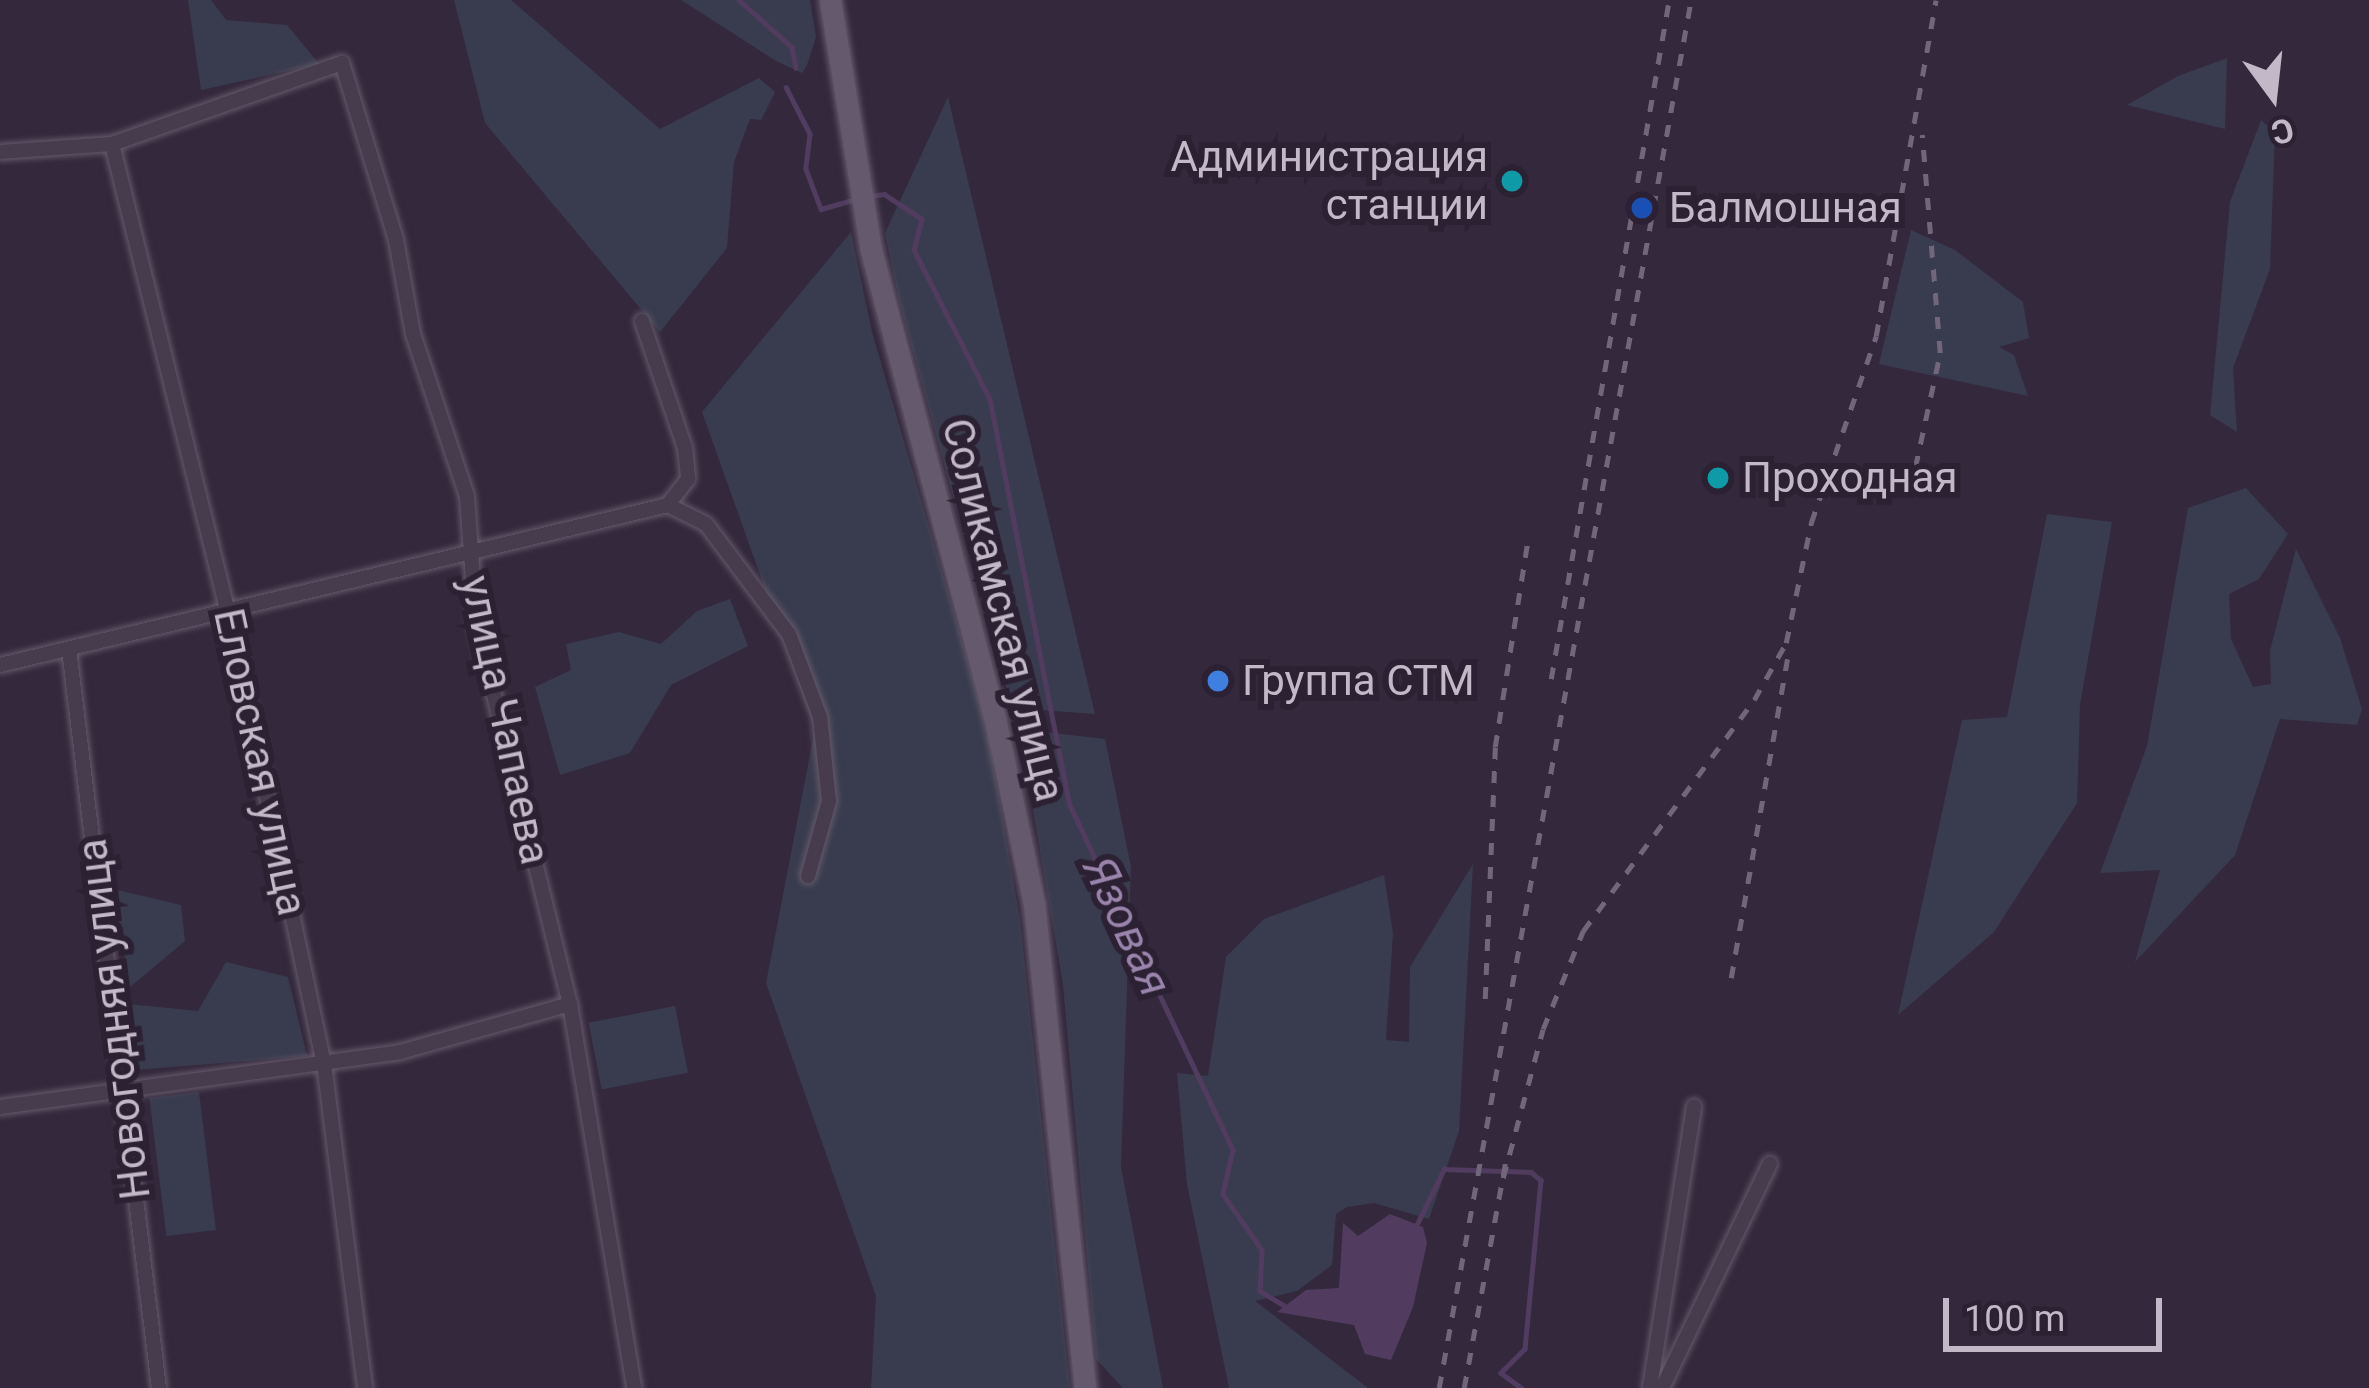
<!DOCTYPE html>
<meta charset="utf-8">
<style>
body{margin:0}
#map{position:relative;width:2369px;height:1388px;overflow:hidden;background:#34283c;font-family:Roboto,sans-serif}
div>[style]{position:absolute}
.green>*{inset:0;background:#393c4e;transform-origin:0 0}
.water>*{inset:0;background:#513c5f}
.stream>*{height:4.5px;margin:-2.25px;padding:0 2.25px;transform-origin:2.25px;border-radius:2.25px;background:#513c5f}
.roads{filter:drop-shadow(0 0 3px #645a6b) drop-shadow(0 0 3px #645a6b)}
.street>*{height:14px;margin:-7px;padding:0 7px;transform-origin:7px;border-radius:7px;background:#463c4d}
.primary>*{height:21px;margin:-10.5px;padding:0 10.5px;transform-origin:10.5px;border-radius:10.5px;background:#655a6d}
.rail>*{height:4.5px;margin-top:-2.25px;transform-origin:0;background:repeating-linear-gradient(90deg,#72667a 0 12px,transparent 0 24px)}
.dots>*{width:33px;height:33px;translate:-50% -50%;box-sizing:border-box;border:6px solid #2b2132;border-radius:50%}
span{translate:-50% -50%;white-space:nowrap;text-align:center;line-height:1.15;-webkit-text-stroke:12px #2b2132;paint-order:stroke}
.poi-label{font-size:42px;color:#c2b8c8}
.right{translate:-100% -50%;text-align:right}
.left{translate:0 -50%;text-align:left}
.street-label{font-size:42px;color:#c2b8c8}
.water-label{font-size:45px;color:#9a84ab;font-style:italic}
.north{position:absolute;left:2213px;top:36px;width:120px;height:120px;-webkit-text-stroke:9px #2b2132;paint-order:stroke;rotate:165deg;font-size:33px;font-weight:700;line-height:48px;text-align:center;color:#c2b8c8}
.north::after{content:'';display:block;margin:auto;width:42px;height:54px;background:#c2b8c8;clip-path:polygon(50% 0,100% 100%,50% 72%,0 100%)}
.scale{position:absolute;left:1943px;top:1298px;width:219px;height:54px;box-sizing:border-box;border:6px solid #c2b8c8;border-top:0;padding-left:15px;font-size:36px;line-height:42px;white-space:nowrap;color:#c2b8c8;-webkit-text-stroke:9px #2b2132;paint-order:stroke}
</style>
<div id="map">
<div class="green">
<i style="clip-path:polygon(188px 0,211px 0,226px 20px,287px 25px,319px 64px,201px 90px)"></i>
<i style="clip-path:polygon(454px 0,511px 0,660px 129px,759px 78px,775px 92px,761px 120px,750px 119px,734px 162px,727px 248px,660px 332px,485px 123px)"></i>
<i style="clip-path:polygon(681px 0,810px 0,816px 37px,807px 65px,802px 73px,776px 61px)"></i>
<i style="clip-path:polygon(2227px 58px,2225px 129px,2127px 105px,2178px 76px)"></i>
<i style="clip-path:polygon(948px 97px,1095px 714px,1012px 708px,899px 301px,885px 233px)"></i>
<i style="clip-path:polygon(2261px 120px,2275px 133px,2270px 269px,2233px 368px,2237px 432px,2210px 415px,2230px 202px)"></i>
<i style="clip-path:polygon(1911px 230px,1955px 250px,2023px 302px,2029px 338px,1999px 347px,2014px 355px,2028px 396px,1879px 364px)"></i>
<i style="clip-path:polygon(851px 232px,872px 332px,987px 726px,1020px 920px,1070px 1388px,871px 1388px,876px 1296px,766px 983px,815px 729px,702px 412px)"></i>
<i style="clip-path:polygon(2246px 488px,2288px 534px,2259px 579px,2229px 594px,2231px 639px,2253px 687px,2271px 684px,2270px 651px,2296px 549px,2340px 638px,2362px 709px,2357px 725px,2280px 719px,2235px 855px,2135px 962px,2160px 870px,2100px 873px,2147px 746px,2188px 508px)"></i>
<i style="clip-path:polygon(2047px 514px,2112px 522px,2080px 705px,2077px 803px,1994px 932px,1898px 1015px,1962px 720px,2007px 717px)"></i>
<i style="clip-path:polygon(730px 599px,748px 646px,671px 685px,630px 753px,560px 775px,535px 687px,571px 670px,566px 644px,619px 632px,661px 644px,697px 611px)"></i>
<i style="clip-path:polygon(1019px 729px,1105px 739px,1131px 867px,1121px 1167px,1163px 1388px,1123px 1388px,1096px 1359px,1063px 984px)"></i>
<i style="clip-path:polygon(1473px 864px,1459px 1131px,1429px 1219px,1374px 1203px,1347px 1207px,1336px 1214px,1332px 1265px,1297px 1291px,1255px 1301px,1368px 1388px,1229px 1388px,1187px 1184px,1177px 1073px,1208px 1076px,1226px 957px,1264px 919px,1384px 875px,1393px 933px,1386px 1040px,1409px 1042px,1410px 967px)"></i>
<i style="clip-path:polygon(113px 889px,181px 905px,185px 941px,130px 987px)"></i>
<i style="clip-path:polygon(226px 962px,288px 977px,307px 1056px,135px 1070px,128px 1004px,198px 1011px)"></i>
<i style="left:675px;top:1006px;width:68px;height:88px;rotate:79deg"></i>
<i style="left:199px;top:1092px;width:139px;height:50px;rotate:83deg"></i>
</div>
<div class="water">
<i style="clip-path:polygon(1390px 1214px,1423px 1227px,1427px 1243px,1413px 1307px,1391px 1360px,1365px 1354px,1354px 1325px,1277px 1312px,1306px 1290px,1339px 1288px,1343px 1223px,1358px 1236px)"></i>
</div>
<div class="stream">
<i style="left:739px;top:0;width:71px;rotate:41.6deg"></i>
<i style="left:792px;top:47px;width:21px;rotate:79deg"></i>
<i style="left:786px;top:87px;width:53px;rotate:62.9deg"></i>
<i style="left:810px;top:134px;width:35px;rotate:97deg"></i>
<i style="left:806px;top:169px;width:43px;rotate:69.4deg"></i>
<i style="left:821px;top:209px;width:33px;rotate:-16deg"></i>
<i style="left:870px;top:196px;width:14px;rotate:-8deg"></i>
<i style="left:884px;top:194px;width:45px;rotate:33.3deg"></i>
<i style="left:922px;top:219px;width:32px;rotate:104deg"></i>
<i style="left:914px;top:250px;width:167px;rotate:63deg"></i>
<i style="left:990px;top:399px;width:414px;rotate:78.9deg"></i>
<i style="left:1070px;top:805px;width:382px;rotate:64.7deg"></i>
<i style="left:1233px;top:1150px;width:45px;rotate:102.8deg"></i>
<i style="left:1223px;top:1194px;width:68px;rotate:55.1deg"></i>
<i style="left:1262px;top:1250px;width:41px;rotate:92.8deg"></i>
<i style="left:1260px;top:1291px;width:29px;rotate:31deg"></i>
<i style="left:1416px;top:1226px;width:64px;rotate:-63.8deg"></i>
<i style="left:1444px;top:1169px;width:87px;rotate:2deg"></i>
<i style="left:1531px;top:1172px;width:13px;rotate:39deg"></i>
<i style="left:1541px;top:1180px;width:170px;rotate:95.4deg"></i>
<i style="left:1525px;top:1349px;width:34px;rotate:135deg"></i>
<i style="left:1501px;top:1373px;width:26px;rotate:36deg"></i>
</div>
<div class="roads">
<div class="street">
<i style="left:112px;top:144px;width:478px;rotate:76.1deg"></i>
<i style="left:227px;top:608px;width:465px;rotate:78deg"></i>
<i style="left:324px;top:1063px;width:328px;rotate:82.8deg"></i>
<i style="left:0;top:152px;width:112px;rotate:-4.1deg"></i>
<i style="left:112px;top:144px;width:244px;rotate:-19.4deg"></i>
<i style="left:342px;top:63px;width:185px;rotate:73deg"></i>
<i style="left:396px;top:240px;width:96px;rotate:79.7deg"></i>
<i style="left:413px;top:334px;width:171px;rotate:71.6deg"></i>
<i style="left:467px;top:496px;width:126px;rotate:85.9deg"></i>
<i style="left:476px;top:622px;width:393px;rotate:76.2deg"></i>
<i style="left:570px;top:1004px;width:389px;rotate:80.5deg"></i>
<i style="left:642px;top:321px;width:134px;rotate:71.3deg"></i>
<i style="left:685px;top:448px;width:31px;rotate:84deg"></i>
<i style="left:688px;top:479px;width:33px;rotate:128deg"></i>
<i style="left:668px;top:505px;width:42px;rotate:26.6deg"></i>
<i style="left:706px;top:524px;width:138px;rotate:53deg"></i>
<i style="left:789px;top:634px;width:89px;rotate:69.5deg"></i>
<i style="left:820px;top:717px;width:84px;rotate:83.9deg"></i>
<i style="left:829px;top:801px;width:78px;rotate:105.6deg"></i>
<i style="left:69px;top:649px;width:744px;rotate:83.06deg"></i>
<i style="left:0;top:665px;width:687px;rotate:-13.47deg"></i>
<i style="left:0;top:1107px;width:404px;rotate:-7.8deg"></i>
<i style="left:400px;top:1052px;width:177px;rotate:-15.8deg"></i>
<i style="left:1650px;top:1388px;width:285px;rotate:-81.1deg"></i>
<i style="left:1662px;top:1388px;width:249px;rotate:-64.3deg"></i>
</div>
<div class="primary">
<i style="left:830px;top:0;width:253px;rotate:80.7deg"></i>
<i style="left:871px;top:250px;width:480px;rotate:75.2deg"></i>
<i style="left:994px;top:714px;width:193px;rotate:78.1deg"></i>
<i style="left:1034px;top:903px;width:488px;rotate:84deg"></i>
</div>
</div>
<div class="rail">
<i style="left:1910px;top:491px;width:141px;rotate:-77.7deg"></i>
<i style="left:1940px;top:353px;width:219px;rotate:-94.7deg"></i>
<i style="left:1551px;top:679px;width:689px;rotate:-80.14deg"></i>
<i style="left:1731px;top:978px;width:324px;rotate:-80deg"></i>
<i style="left:1485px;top:999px;width:252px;rotate:-87.7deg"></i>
<i style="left:1495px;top:747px;width:206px;rotate:-81deg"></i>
<i style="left:1503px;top:1178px;width:154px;rotate:-75deg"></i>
<i style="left:1543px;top:1029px;width:106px;rotate:-67.8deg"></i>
<i style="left:1583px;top:931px;width:287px;rotate:-53.5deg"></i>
<i style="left:1754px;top:700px;width:65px;rotate:-60.7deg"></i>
<i style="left:1786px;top:643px;width:123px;rotate:-78.2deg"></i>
<i style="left:1811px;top:523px;width:198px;rotate:-70.8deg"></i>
<i style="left:1876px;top:336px;width:341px;rotate:-79.9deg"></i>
<i style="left:1439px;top:1388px;width:1411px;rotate:-79.71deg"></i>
<i style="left:1464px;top:1388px;width:228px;rotate:-79.6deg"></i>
</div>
<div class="dots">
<i style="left:1512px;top:181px;background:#0f9aa8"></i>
<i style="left:1642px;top:208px;background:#1a4fb4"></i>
<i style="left:1718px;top:478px;background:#0f9aa8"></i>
<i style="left:1218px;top:681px;background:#3f7fe0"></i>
</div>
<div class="poi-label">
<span class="right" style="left:1488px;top:181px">Администрация<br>станции</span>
<span class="left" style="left:1669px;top:208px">Балмошная</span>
<span class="left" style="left:1742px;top:478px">Проходная</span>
<span class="left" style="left:1242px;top:681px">Группа СТМ</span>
</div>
<div class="street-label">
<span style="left:1003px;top:610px;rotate:76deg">Соликамская улица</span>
<span style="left:505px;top:720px;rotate:78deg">улица Чапаева</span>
<span style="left:260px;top:762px;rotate:78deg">Еловская улица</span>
<span style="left:114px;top:1019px;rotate:-97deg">Новогодняя улица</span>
</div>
<div class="water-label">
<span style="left:1127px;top:926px;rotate:65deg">Язовая</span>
</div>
<div class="north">С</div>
<div class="scale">100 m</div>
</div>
